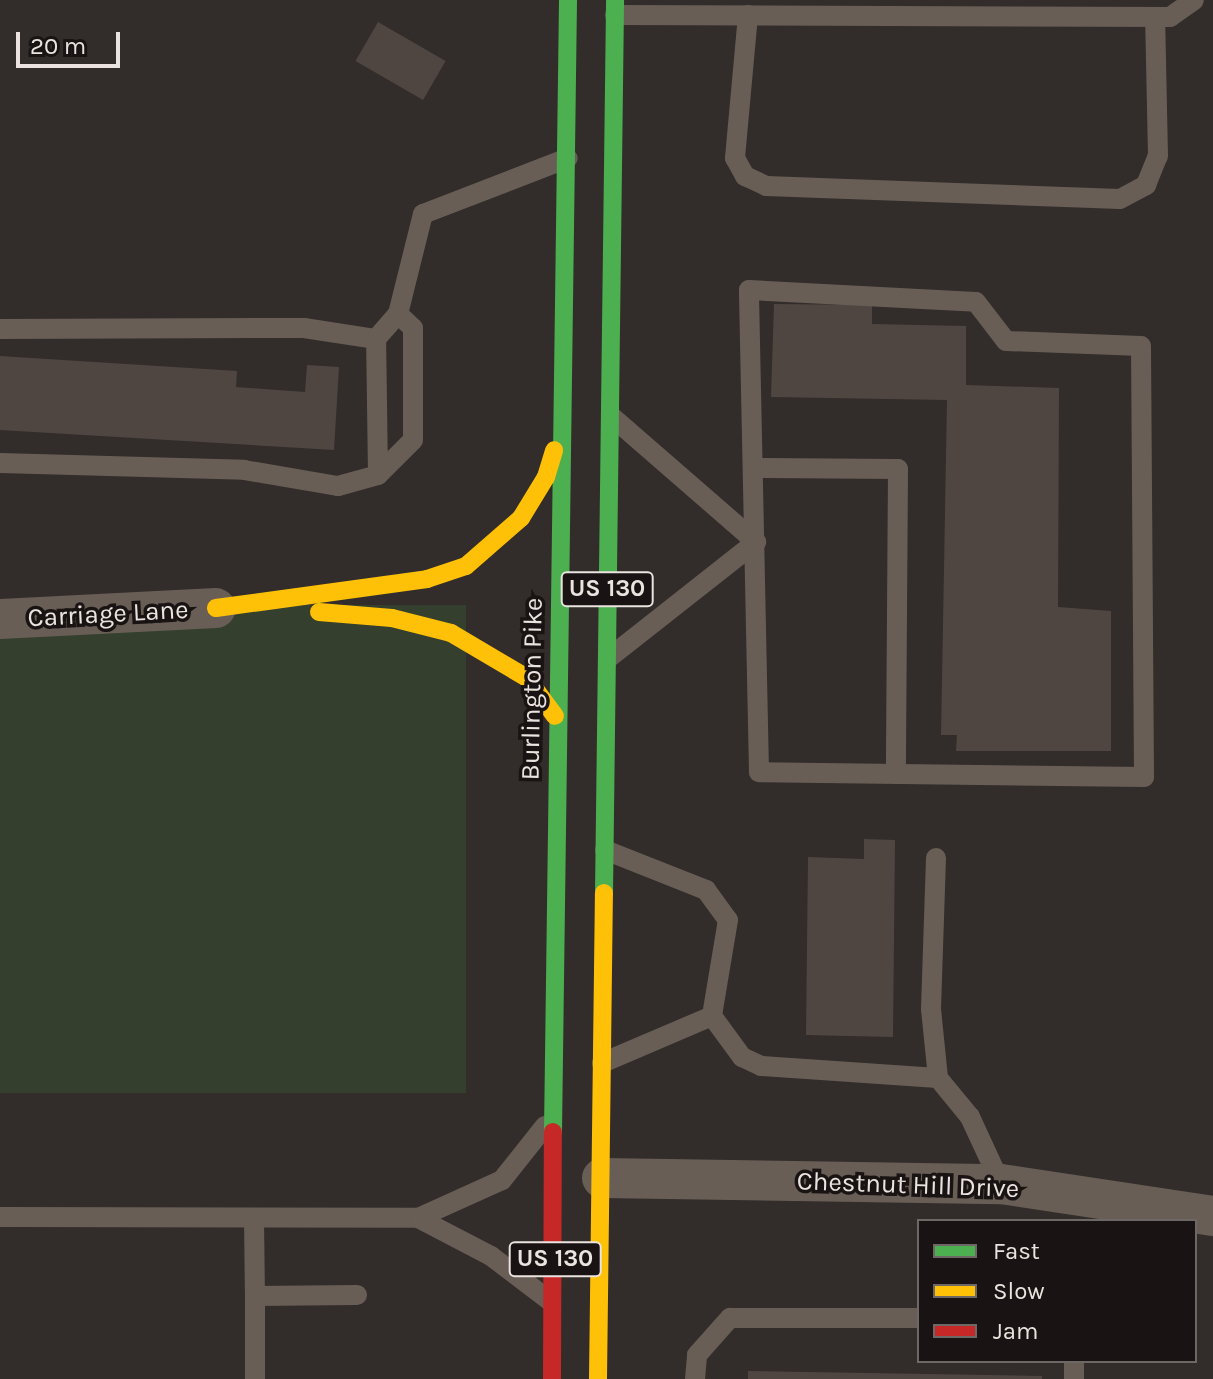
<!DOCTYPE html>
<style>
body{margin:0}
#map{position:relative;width:1213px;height:1379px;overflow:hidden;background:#322c2a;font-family:Karla,sans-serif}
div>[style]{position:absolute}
.green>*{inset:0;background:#34402d;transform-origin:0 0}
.building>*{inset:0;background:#4f4642;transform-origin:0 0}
.lane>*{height:20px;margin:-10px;padding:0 10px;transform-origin:10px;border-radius:10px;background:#685e56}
.street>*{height:40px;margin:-20px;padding:0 20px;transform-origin:20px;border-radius:20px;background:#685e56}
.fast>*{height:18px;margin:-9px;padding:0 9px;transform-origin:9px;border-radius:9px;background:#4caf50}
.slow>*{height:18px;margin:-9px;padding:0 9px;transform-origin:9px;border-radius:9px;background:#ffc107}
.jam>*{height:18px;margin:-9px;padding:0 9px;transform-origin:9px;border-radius:9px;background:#c62828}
span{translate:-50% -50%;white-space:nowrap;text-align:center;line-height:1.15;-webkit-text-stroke:7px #191413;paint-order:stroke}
.shield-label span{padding:2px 6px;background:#191413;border:2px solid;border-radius:6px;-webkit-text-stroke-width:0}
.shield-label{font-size:24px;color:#eae3e0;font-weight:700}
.street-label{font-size:26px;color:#eae3e0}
.legend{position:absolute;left:917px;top:1219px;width:280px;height:144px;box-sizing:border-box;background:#191413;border:2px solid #6d6765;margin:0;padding:10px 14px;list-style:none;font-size:24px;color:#eae3e0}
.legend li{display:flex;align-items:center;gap:16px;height:40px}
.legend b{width:40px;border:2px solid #6d6765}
.scale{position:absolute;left:16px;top:32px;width:104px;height:36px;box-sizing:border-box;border:4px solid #eae3e0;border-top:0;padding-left:10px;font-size:24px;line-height:28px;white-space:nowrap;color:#eae3e0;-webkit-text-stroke:6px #191413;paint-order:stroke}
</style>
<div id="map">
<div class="green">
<i style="left:466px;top:605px;width:488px;height:466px;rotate:90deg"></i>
</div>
<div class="building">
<i style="left:378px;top:22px;width:78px;height:45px;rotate:30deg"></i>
<i style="clip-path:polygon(774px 304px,872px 305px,872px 324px,966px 326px,966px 385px,1059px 388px,1058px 607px,1111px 611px,1111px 751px,956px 751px,957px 735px,941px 735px,947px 400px,771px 397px)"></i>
<i style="clip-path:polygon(0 356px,237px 371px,236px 387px,305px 392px,307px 365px,339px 367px,334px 450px,0 430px)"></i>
<i style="clip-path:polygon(864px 839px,895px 840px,893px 1037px,806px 1035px,808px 857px,864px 859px)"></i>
<i style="clip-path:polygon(748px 1371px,1042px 1376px,1042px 1379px,748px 1379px)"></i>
</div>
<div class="lane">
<i style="left:615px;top:15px;width:555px;rotate:0.21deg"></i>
<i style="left:1170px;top:17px;width:29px;rotate:-35deg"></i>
<i style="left:748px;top:15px;width:144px;rotate:95.2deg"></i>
<i style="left:735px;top:158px;width:21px;rotate:61deg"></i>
<i style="left:745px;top:176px;width:23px;rotate:25deg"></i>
<i style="left:766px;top:186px;width:354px;rotate:2.1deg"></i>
<i style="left:1120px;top:199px;width:30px;rotate:-28deg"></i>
<i style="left:1146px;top:185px;width:31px;rotate:-68deg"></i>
<i style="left:1158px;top:156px;width:139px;rotate:-91.2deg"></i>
<i style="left:749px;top:290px;width:227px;rotate:3deg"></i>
<i style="left:976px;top:302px;width:49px;rotate:52.4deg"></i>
<i style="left:1006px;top:341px;width:135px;rotate:2.1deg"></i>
<i style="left:1141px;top:346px;width:431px;rotate:89.6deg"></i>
<i style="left:1144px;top:777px;width:385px;rotate:-179.3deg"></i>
<i style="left:759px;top:772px;width:482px;rotate:-91.2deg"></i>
<i style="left:0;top:329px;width:304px;rotate:-0.2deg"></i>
<i style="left:304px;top:328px;width:73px;rotate:8.7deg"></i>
<i style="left:611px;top:416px;width:192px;rotate:41deg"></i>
<i style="left:0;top:463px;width:244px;rotate:1.6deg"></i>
<i style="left:244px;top:470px;width:95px;rotate:9.7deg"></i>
<i style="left:338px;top:486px;width:41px;rotate:-15.4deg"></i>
<i style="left:378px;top:475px;width:136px;rotate:-90.8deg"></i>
<i style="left:376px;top:339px;width:33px;rotate:-49deg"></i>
<i style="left:398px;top:314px;width:103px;rotate:-76deg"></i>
<i style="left:423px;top:214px;width:155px;rotate:-21.1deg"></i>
<i style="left:753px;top:468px;width:145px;rotate:0.4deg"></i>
<i style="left:898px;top:469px;width:305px;rotate:90.4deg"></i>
<i style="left:378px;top:475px;width:49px;rotate:-45deg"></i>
<i style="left:413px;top:440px;width:112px;rotate:-90deg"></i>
<i style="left:413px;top:328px;width:21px;rotate:-137deg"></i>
<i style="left:610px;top:657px;width:186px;rotate:-38.2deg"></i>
<i style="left:605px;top:850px;width:109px;rotate:21.6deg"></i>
<i style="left:706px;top:890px;width:37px;rotate:54deg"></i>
<i style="left:728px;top:920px;width:97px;rotate:99.5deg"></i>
<i style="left:712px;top:1016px;width:51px;rotate:53.8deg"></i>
<i style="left:742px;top:1057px;width:21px;rotate:25deg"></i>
<i style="left:761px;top:1066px;width:177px;rotate:3.9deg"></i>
<i style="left:936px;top:858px;width:151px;rotate:91.9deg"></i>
<i style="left:931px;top:1009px;width:69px;rotate:84.2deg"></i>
<i style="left:938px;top:1078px;width:50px;rotate:50.6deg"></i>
<i style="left:970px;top:1117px;width:74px;rotate:65.2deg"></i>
<i style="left:602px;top:1063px;width:120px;rotate:-23.1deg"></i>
<i style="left:0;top:1217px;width:418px;rotate:0.1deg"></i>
<i style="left:418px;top:1218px;width:92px;rotate:-24.3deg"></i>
<i style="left:502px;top:1180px;width:69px;rotate:-51.5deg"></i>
<i style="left:254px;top:1218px;width:78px;rotate:89.3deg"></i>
<i style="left:418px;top:1218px;width:82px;rotate:27.5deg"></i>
<i style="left:491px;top:1256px;width:74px;rotate:37.3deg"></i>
<i style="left:255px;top:1379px;width:83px;rotate:-90deg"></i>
<i style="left:255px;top:1296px;width:102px;rotate:-0.6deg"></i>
<i style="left:695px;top:1379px;width:24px;rotate:-85deg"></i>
<i style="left:697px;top:1355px;width:50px;rotate:-48.3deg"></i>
<i style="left:730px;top:1318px;width:189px"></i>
<i style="left:1074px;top:1379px;width:18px;rotate:-90deg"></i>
</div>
<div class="street">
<i style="left:0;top:619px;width:216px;rotate:-2.9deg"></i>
<i style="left:602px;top:1178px;width:399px;rotate:0.9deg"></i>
<i style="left:1001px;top:1184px;width:214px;rotate:8.6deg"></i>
</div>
<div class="fast">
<i style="left:604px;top:893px;width:893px;rotate:-89.29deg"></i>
<i style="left:553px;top:1132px;width:1132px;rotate:-89.24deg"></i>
</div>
<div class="slow">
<i style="left:216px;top:608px;width:213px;rotate:-7.8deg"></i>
<i style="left:427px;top:579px;width:41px;rotate:-18.4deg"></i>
<i style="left:466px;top:566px;width:73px;rotate:-41.1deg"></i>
<i style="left:521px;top:518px;width:48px;rotate:-58.6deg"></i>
<i style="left:546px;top:477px;width:28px;rotate:-73deg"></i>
<i style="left:319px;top:612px;width:73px;rotate:4.7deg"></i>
<i style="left:392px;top:618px;width:61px;rotate:14.3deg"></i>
<i style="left:451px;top:633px;width:88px;rotate:30.6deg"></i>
<i style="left:527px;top:678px;width:47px;rotate:53.6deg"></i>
<i style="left:598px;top:1379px;width:486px;rotate:-89.3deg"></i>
</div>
<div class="jam">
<i style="left:552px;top:1379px;width:247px;rotate:-89.8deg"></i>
</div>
<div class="shield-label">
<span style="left:607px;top:589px">US 130</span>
<span style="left:555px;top:1259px">US 130</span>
</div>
<div class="street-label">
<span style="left:108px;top:614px;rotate:-3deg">Carriage Lane</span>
<span style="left:532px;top:689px;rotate:-89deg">Burlington Pike</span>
<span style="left:908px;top:1185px;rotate:2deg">Chestnut Hill Drive</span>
</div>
<ul class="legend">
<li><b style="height:10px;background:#4caf50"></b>Fast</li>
<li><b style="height:10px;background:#ffc107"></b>Slow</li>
<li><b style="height:10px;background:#c62828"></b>Jam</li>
</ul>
<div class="scale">20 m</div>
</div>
